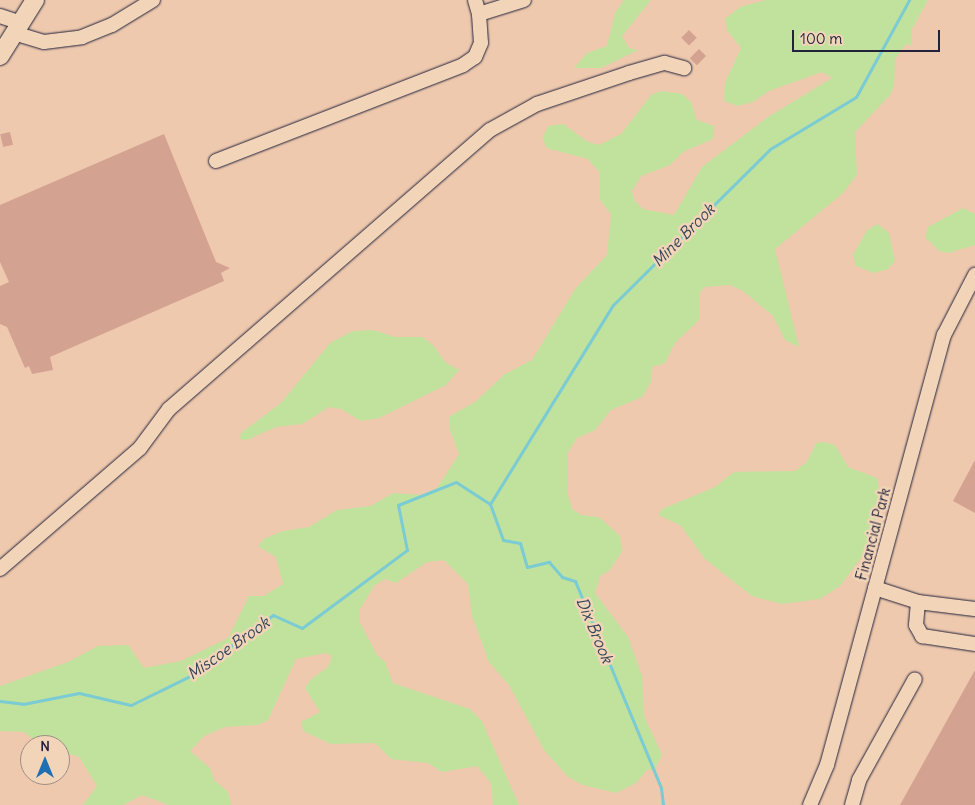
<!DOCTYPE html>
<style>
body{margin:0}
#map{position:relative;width:975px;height:805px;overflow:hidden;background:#eec9ae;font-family:Delius,sans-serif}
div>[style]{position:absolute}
.green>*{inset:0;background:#c0e29c}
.stream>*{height:3px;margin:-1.5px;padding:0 1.5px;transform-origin:1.5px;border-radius:1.5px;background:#7acbd3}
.building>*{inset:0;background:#d4a291;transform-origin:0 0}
.roads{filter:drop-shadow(0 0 1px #22223b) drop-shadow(0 0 1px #22223b)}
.minor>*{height:14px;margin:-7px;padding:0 7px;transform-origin:7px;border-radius:7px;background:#f2d5b8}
.major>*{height:18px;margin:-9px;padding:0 9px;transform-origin:9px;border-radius:9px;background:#f2d5b8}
span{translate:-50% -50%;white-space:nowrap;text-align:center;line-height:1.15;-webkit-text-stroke:5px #f2d5b8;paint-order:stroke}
.street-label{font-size:15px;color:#22223b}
.water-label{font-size:16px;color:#344459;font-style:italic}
.north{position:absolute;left:20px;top:735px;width:50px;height:50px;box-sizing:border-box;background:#f2d5b8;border:1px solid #9f8d86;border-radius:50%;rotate:0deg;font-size:14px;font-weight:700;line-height:20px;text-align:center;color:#22223b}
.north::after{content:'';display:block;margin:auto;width:18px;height:22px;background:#1f6fb2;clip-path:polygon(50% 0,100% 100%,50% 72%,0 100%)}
.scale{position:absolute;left:792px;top:30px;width:148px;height:22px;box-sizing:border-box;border:2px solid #22223b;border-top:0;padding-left:6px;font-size:15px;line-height:18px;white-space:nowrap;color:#22223b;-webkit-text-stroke:4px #f2d5b8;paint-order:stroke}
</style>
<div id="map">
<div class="green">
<i style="clip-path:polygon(624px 0,651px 0,622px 36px,629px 48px,638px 50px,601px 68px,574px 68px,587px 53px,607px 46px,615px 13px)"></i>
<i style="clip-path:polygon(766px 0,928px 0,912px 29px,911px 45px,906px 44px,895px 59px,894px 86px,890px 95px,855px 132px,857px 175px,842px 194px,775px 249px,799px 347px,785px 340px,773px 316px,743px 291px,730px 285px,705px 287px,700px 292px,700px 319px,675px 343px,665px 363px,652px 367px,651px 382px,642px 397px,611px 410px,595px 430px,577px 438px,567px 454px,567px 491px,572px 509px,581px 515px,599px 517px,620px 536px,622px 551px,610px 570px,600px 576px,595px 593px,628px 637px,642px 676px,644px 716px,662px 755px,655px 769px,647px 770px,636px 783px,616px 793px,583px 785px,568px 777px,544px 750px,509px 685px,489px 662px,472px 616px,468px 584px,444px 560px,427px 562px,396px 583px,385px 579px,374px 586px,360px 609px,359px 621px,377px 655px,385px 662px,393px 683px,470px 709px,482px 721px,519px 805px,493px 805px,491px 783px,477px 766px,442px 772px,428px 763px,391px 759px,375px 743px,331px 744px,303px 731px,301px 722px,320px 712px,305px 688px,310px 680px,328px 667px,332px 656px,326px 653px,296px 659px,268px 720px,258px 725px,225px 727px,204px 736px,190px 751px,210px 768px,214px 780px,228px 792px,231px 805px,169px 805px,142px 795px,123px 805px,83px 805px,97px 786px,79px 757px,60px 751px,60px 745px,41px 745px,24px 732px,0 731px,0 686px,68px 662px,98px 646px,128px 645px,144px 668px,181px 661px,228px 638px,249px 596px,264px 596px,283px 584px,276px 557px,258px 546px,264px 539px,283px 531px,309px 527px,337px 510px,371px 506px,393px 493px,421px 495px,437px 488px,459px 454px,450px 430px,450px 416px,475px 402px,505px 374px,532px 360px,575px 289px,607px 255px,611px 214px,600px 200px,600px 173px,588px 159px,546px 148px,543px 137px,548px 126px,563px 124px,588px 142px,599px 145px,621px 134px,651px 95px,661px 91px,682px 94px,691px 102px,697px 120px,714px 126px,713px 139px,683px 152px,670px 165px,641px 176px,632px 191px,634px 200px,643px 209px,674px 215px,702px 167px,768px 117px,832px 78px,822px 72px,769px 91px,753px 102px,737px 106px,724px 101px,725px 83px,741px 48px,727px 30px,725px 19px,740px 7px)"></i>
<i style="clip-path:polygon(963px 208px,975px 214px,975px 245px,948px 253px,939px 251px,925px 237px,928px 227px)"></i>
<i style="clip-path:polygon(878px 224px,889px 233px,895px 261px,888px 269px,874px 273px,856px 266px,853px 255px,867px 230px)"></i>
<i style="clip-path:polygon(373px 330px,395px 337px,422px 337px,433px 345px,445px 362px,459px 370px,446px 385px,379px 418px,361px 421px,341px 409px,329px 407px,302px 424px,276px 427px,247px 440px,240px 439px,241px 433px,281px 403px,330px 343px,353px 331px)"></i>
<i style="clip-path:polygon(824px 442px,835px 445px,848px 467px,877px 478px,881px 499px,866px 551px,840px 586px,820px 599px,782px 604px,752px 596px,705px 559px,680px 525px,658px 515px,662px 509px,715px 487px,734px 472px,795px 471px,807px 462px,816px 443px)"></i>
</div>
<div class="stream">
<i style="left:490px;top:504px;width:234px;rotate:-58.3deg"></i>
<i style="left:613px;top:305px;width:221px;rotate:-44.8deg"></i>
<i style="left:770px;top:149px;width:100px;rotate:-31.2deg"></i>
<i style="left:856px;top:97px;width:111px;rotate:-61.3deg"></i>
<i style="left:490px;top:504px;width:38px;rotate:70deg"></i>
<i style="left:503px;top:540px;width:17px;rotate:10deg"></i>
<i style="left:520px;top:543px;width:25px;rotate:74deg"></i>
<i style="left:527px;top:567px;width:23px;rotate:-13deg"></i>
<i style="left:549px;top:562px;width:20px;rotate:49deg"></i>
<i style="left:562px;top:577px;width:14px;rotate:17deg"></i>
<i style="left:575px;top:581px;width:224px;rotate:67.4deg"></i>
<i style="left:661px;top:788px;width:17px;rotate:83deg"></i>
<i style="left:0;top:701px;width:23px;rotate:7deg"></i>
<i style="left:23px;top:704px;width:57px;rotate:-11.1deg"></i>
<i style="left:79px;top:693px;width:53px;rotate:13deg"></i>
<i style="left:131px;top:705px;width:66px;rotate:-26.2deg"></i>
<i style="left:190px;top:676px;width:103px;rotate:-36.3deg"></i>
<i style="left:273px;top:615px;width:32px;rotate:24deg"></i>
<i style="left:302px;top:628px;width:131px;rotate:-36.6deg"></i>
<i style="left:407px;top:550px;width:46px;rotate:-101.3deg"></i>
<i style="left:398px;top:505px;width:62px;rotate:-21.6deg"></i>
<i style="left:456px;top:482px;width:40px;rotate:32.9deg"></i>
</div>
<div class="building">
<i style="left:689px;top:30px;width:11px;height:11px;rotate:45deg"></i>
<i style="left:699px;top:49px;width:10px;height:13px;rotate:45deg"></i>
<i style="left:10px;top:132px;width:13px;height:10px;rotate:77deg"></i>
<i style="clip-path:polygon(164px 134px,216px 262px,230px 268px,221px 273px,224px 281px,50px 357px,53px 370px,32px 374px,29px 366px,25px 368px,7px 327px,0 324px,0 286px,9px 282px,0 262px,0 205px)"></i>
<i style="clip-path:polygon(975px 460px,975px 513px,953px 501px)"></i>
<i style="clip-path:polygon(975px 670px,975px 805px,900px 805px)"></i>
</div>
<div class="roads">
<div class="minor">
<i style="left:475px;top:0;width:15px;rotate:74deg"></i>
<i style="left:479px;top:14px;width:47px;rotate:-17.3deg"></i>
<i style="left:0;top:16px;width:22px;rotate:18deg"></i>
<i style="left:14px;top:33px;width:31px;rotate:17deg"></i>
<i style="left:44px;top:42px;width:38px;rotate:-7deg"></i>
<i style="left:82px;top:37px;width:32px;rotate:-22deg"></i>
<i style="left:112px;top:25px;width:48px;rotate:-31.4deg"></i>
<i style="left:216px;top:161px;width:265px;rotate:-21.2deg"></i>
<i style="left:463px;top:65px;width:14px;rotate:-34deg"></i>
<i style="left:475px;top:57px;width:15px;rotate:-67deg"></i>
<i style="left:481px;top:43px;width:29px;rotate:-94deg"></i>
<i style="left:0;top:569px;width:185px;rotate:-40.8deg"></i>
<i style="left:140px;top:448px;width:49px;rotate:-53.4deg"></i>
<i style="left:169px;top:409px;width:425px;rotate:-41deg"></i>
<i style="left:490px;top:130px;width:54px;rotate:-29deg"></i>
<i style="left:537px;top:104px;width:97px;rotate:-18.6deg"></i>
<i style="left:629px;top:73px;width:37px;rotate:-16deg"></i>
<i style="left:665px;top:63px;width:20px;rotate:15deg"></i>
<i style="left:875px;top:588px;width:45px;rotate:18deg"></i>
<i style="left:918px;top:602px;width:57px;rotate:7deg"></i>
<i style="left:918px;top:602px;width:23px;rotate:95deg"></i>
<i style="left:916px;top:625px;width:13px;rotate:61deg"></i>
<i style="left:922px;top:636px;width:54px;rotate:8.6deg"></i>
<i style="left:810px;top:805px;width:43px;rotate:-67deg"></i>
<i style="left:827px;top:765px;width:446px;rotate:-74.8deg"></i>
<i style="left:944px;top:335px;width:68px;rotate:-62.7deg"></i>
<i style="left:852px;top:805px;width:26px;rotate:-74deg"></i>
<i style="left:859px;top:780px;width:115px;rotate:-61deg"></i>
</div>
<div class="major">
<i style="left:0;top:56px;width:66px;rotate:-58deg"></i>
</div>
</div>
<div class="street-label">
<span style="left:873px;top:534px;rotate:-75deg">Financial Park</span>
</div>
<div class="water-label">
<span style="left:683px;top:235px;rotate:-45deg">Mine Brook</span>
<span style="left:595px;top:630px;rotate:67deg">Dix Brook</span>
<span style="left:228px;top:648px;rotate:-35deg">Miscoe Brook</span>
</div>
<div class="north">N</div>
<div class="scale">100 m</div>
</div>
